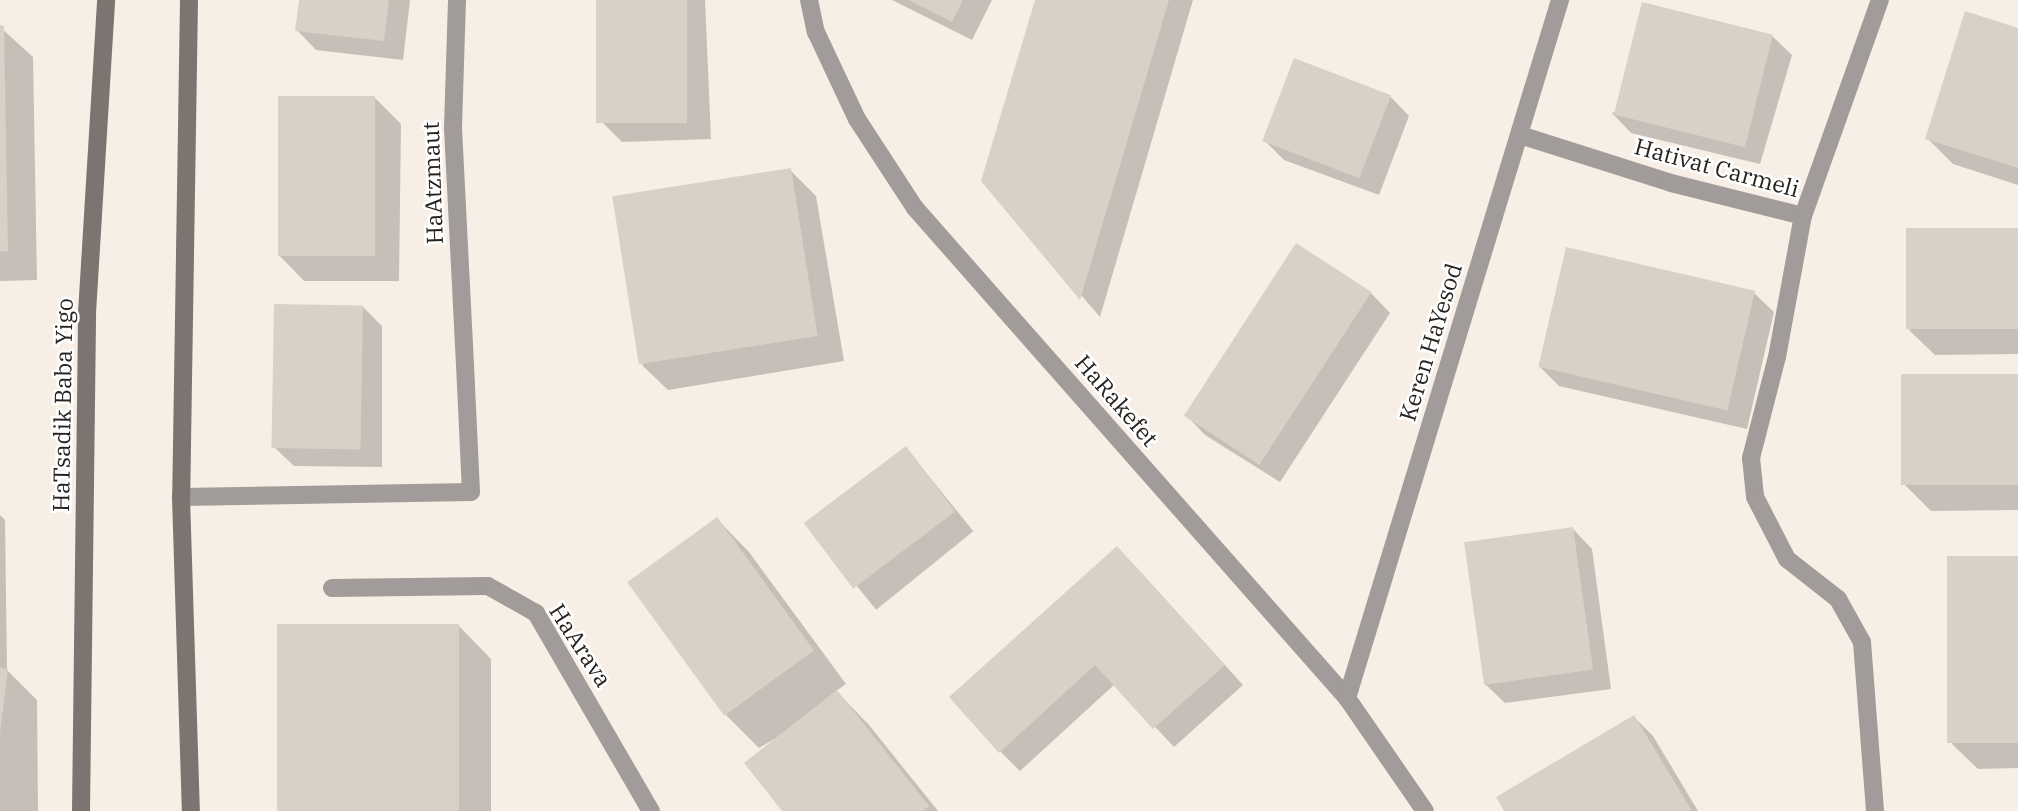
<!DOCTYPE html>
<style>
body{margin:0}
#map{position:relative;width:2018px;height:811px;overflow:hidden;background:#f7efe5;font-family:"IBM Plex Serif",serif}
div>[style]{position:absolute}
.shadow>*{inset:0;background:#0003;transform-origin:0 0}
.building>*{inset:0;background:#d9d1c8;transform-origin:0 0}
.service>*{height:18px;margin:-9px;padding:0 9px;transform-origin:9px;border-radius:9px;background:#a19c9a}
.pedestrian>*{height:18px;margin:-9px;padding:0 9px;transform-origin:9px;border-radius:9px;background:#a19c9a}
.minor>*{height:18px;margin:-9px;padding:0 9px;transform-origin:9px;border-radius:9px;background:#a19c9a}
.secondary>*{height:18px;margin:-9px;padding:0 9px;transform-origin:9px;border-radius:9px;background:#7b7470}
span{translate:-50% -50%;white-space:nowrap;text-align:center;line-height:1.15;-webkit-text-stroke:5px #fff;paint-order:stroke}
.street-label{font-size:23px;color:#26231f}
</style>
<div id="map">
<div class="shadow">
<i style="clip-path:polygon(300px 0,410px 0,403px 60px,316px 50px,297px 30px)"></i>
<i style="clip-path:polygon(598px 0,705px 0,711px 139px,622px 142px,603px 123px)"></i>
<i style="clip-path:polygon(892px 0,992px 0,972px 40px)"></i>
<i style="clip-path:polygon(1037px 0,1193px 0,1100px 317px,983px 181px)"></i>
<i style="clip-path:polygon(0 27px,33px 57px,37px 280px,0 281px)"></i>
<i style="clip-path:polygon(2018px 30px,2018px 185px,1953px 164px,1927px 138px)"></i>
<i style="clip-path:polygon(1772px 36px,1792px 55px,1760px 164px,1631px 133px,1612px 113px)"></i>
<i style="clip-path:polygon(1390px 96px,1409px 116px,1379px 195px,1284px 160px,1265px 141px)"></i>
<i style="clip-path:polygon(375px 98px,401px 124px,399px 281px,304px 281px,279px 255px)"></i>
<i style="clip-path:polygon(790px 170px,816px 196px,844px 361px,668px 390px,642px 365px)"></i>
<i style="clip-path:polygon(2018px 230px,2018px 354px,1935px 355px,1909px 330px)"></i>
<i style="clip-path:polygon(1371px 293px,1390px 313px,1280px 482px,1205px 435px,1186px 415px)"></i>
<i style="clip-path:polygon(1754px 293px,1774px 312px,1747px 429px,1559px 386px,1540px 367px)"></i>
<i style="clip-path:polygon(363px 307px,382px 326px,382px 467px,294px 466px,274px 447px)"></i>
<i style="clip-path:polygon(2018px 376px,2018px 510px,1931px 511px,1905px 485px)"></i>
<i style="left:906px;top:448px;width:107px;height:125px;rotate:51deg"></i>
<i style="clip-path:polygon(0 515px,5px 520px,7px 670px,37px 700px,38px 811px,0 811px)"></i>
<i style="clip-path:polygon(717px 519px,749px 552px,846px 684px,836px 691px,869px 725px,938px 811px,784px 811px,788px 731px,759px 748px,726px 715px)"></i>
<i style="clip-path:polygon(1573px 529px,1592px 549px,1611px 689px,1505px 703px,1485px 684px)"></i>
<i style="clip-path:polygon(2018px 558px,2018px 768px,1978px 769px,1952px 744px)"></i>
<i style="clip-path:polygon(1136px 567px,1243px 685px,1174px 747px,1115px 684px,1020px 771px,1000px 751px)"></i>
<i style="clip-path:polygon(458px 625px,491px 659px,491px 811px,280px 811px)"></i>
<i style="clip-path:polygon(1634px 717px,1653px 736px,1698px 811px,1506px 811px)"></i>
</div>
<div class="building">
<i style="clip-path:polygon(299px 0,389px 0,384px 41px,295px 31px)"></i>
<i style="left:596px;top:0;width:91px;height:123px"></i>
<i style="clip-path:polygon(909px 0,963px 0,952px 22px)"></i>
<i style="clip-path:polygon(1035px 0,1169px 0,1080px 300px,981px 181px)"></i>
<i style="left:1642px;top:2px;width:135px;height:116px;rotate:14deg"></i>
<i style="clip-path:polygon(1965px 11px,2018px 28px,2018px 168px,1925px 139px)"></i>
<i style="clip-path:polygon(0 25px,4px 26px,8px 251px,0 252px)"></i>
<i style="left:1294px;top:58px;width:104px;height:89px;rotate:21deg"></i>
<i style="left:278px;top:96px;width:97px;height:160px"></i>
<i style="left:791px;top:168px;width:170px;height:181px;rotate:81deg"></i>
<i style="left:2018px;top:228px;width:101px;height:112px;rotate:90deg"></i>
<i style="left:1296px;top:243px;width:90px;height:206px;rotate:33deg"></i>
<i style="left:1566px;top:247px;width:194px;height:123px;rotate:13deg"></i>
<i style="left:274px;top:304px;width:89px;height:144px;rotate:1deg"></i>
<i style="left:2018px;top:374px;width:111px;height:117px;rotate:90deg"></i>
<i style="left:906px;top:446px;width:82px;height:128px;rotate:53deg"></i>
<i style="left:717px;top:517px;width:165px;height:111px;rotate:54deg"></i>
<i style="left:1573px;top:527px;width:144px;height:110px;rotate:82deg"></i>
<i style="clip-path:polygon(1117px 546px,1225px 665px,1153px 729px,1095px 665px,999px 753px,949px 697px)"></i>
<i style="left:2018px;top:556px;width:187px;height:71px;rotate:90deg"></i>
<i style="left:277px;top:624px;width:182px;height:187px"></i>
<i style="left:0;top:668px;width:8px;height:143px;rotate:7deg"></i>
<i style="clip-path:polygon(837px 690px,929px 806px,923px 811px,782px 811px,744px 763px)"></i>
<i style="clip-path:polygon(1634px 715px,1692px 811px,1504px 811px,1496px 797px)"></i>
</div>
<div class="service">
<i style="left:1520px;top:135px;width:158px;rotate:17.6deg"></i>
<i style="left:1671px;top:183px;width:136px;rotate:14deg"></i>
<i style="left:1803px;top:216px;width:229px;rotate:-70.4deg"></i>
<i style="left:1751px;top:458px;width:104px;rotate:-75.6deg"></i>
<i style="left:1777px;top:357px;width:143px;rotate:-79.6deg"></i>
</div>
<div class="pedestrian">
<i style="left:1751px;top:458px;width:39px;rotate:84deg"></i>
<i style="left:1755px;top:497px;width:70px;rotate:62.7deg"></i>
<i style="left:1787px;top:559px;width:65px;rotate:38.1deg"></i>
<i style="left:1838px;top:599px;width:49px;rotate:60.8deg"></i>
<i style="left:1862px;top:642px;width:169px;rotate:85.6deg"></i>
<i style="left:181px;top:497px;width:290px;rotate:-1deg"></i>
<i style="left:471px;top:492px;width:129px;rotate:-92.7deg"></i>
</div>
<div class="minor">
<i style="left:457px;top:0;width:128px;rotate:91.8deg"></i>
<i style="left:453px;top:128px;width:235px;rotate:87.1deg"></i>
<i style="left:809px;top:0;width:33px;rotate:78deg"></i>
<i style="left:816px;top:32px;width:96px;rotate:64.8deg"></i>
<i style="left:857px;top:119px;width:106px;rotate:56.9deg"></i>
<i style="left:915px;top:208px;width:653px;rotate:48.6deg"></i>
<i style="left:1347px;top:698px;width:137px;rotate:55.4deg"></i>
<i style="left:332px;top:588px;width:156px;rotate:-0.7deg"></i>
<i style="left:488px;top:586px;width:55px;rotate:29.4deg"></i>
<i style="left:536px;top:613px;width:229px;rotate:59.9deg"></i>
<i style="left:1347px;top:698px;width:730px;rotate:-73.03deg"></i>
</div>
<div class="secondary">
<i style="left:189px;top:0;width:497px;rotate:90.9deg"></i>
<i style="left:181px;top:497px;width:314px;rotate:88.2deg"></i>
<i style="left:81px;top:811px;width:498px;rotate:-89.3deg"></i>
<i style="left:87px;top:313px;width:314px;rotate:-86.5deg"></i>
</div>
<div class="street-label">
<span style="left:1717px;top:167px;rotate:15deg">Hativat Carmeli</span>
<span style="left:432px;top:183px;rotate:-92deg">HaAtzmaut</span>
<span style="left:1430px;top:342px;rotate:-73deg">Keren HaYesod</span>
<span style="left:1117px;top:400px;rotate:49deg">HaRakefet</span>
<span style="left:62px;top:405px;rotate:-89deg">HaTsadik Baba Yigo</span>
<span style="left:581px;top:645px;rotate:57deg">HaArava</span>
</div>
</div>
